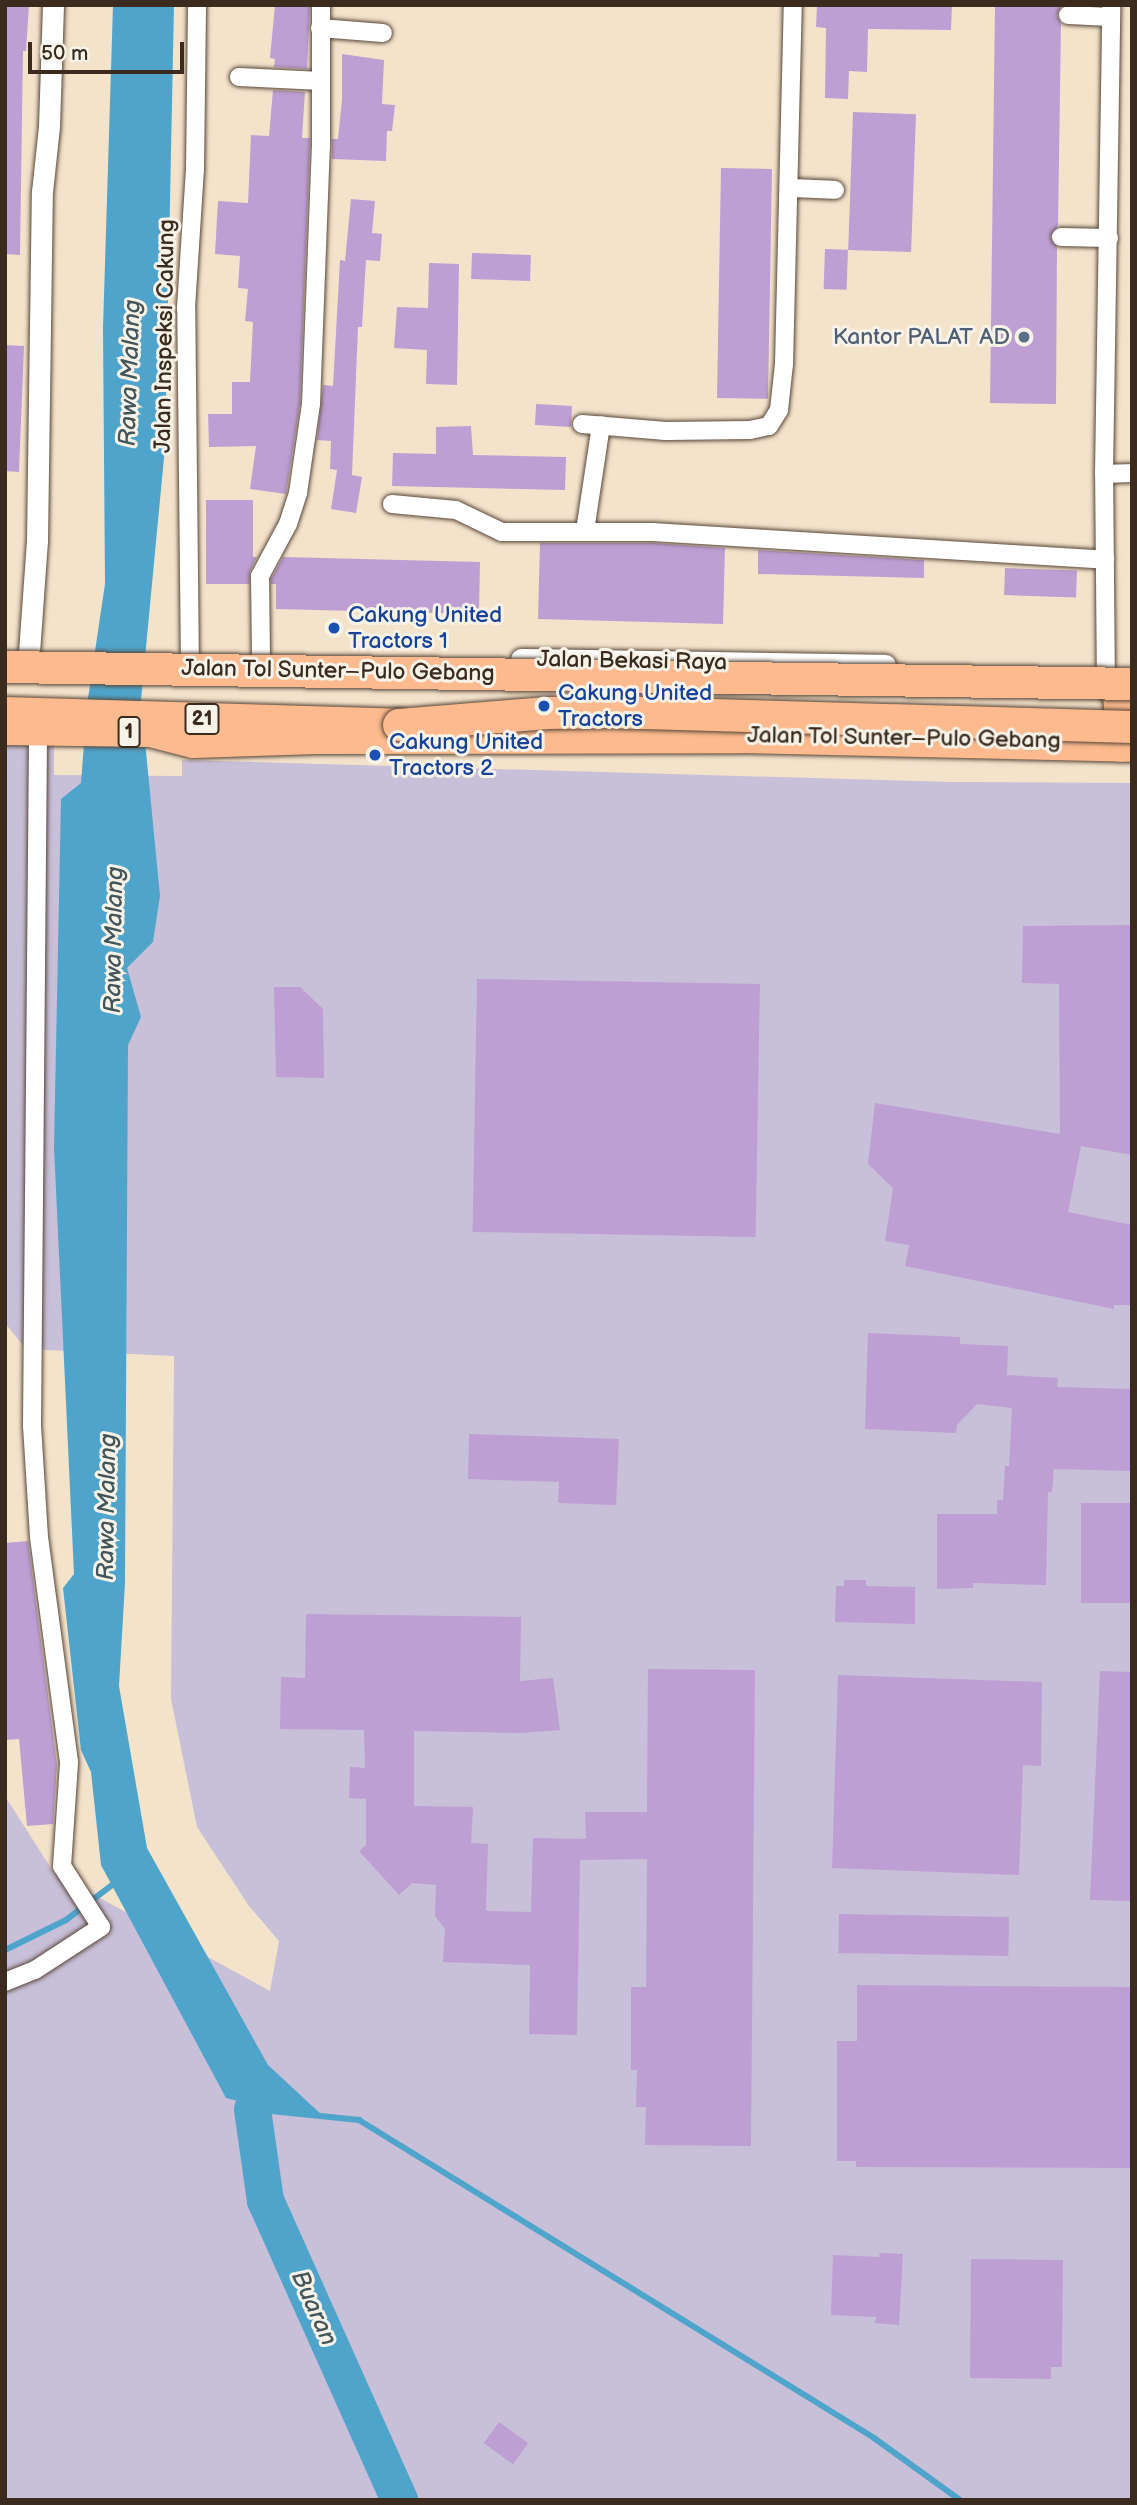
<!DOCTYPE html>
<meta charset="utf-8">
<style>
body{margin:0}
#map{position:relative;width:1137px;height:2505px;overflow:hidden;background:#f4e3cb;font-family:"Balsamiq Sans",sans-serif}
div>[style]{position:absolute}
.industrial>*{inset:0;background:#c8bfd8}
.water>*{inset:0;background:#4fa4cb}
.stream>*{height:6px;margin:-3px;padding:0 3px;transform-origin:3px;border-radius:3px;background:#4fa4cb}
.river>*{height:37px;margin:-18.5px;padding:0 18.5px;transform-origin:18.5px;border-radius:18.5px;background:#4fa4cb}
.building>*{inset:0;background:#be9fd4;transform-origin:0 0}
.roads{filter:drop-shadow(0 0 2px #574638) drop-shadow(0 0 2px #574638)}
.minor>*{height:18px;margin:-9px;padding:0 9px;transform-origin:9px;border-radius:9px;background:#fff}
.tertiary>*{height:21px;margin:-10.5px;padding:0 10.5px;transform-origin:10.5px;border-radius:10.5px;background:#fff}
.trunk>*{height:28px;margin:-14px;padding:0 14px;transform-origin:14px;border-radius:14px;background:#fcba8e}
.motorway>*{height:32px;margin:-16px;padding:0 16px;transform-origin:16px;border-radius:16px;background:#fcba8e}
.bridges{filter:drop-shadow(0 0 2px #574638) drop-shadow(0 0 2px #574638)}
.motorway-bridge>*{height:32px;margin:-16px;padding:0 16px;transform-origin:16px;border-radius:16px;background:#fcba8e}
.dots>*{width:19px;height:19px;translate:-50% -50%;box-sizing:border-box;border:4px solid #f7f3e8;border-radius:50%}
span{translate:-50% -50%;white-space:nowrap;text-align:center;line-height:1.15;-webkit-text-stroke:6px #f7f3e8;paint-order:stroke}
.shield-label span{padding:2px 5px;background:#f7f3e8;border:2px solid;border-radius:5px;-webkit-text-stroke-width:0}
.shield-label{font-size:21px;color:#3b2a1e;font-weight:700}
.street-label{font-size:23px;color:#3b2a1e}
.service-label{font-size:23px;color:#4e5e75}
.right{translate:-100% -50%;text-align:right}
.transit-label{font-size:23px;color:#164399}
.left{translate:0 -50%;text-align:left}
.water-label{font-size:24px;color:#42555b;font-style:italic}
.frame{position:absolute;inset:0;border:7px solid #3b2a1e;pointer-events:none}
.scale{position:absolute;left:28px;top:42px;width:156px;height:32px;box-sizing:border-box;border:4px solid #3b2a1e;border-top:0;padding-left:9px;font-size:21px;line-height:24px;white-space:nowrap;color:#3b2a1e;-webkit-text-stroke:5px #f7f3e8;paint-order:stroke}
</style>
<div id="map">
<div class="industrial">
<i style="clip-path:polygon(5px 739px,54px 740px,54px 775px,182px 776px,182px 760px,951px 782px,1132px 783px,1132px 2500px,5px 2500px,5px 1796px,54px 1873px,270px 1991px,279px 1941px,249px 1906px,197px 1827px,171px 1699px,174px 1356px,26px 1349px,5px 1323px)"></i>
</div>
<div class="water">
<i style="clip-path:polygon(113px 5px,174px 5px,165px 447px,141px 700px,160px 896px,153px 942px,127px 968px,141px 1017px,128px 1045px,125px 1583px,119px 1686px,147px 1848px,268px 2065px,324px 2117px,276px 2111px,226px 2098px,101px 1865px,91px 1772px,81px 1750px,63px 1588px,74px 1574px,54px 1147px,61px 799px,81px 783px,87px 705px,105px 584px,103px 328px)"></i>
</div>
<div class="stream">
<i style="left:5px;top:1950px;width:68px;rotate:-26.2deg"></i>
<i style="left:66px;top:1920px;width:63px;rotate:-37.2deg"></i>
<i style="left:246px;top:2098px;width:13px;rotate:61deg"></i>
<i style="left:252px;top:2109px;width:108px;rotate:5.9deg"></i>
<i style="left:359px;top:2120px;width:605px;rotate:31.69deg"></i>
<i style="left:874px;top:2438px;width:106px;rotate:35.8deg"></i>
</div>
<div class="river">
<i style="left:252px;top:2109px;width:92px;rotate:81.9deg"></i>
<i style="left:265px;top:2200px;width:329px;rotate:65.9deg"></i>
</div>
<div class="building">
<i style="clip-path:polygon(5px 5px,29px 5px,26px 51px,23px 51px,20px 255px,5px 254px)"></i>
<i style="clip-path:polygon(275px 5px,310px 6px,307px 69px,274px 67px,275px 59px,270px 58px)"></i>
<i style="clip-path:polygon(817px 5px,952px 5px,951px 30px,868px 29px,867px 72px,849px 71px,848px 99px,825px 98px,826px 28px,816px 27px)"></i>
<i style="clip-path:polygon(995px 5px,1062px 5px,1057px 15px,1061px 24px,1058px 226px,1050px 237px,1057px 247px,1056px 404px,990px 403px)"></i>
<i style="clip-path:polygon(342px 54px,384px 60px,382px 104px,395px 105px,392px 131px,387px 131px,386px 161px,332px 159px,332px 139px,338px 139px,342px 99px)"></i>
<i style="clip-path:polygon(273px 90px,305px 92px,302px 138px,310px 138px,300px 403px,286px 494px,250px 489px,256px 446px,209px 447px,208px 414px,232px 414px,232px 382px,250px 382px,253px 322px,245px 321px,248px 289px,238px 288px,240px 256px,215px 254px,218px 201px,248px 203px,251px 135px,269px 136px)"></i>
<i style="left:853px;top:112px;width:63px;height:138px;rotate:2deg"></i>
<i style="left:721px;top:168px;width:51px;height:230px;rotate:1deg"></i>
<i style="clip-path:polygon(351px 199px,375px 201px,372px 233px,382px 234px,380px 261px,366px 260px,362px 327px,358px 327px,352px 475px,362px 477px,356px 513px,331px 509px,337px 470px,330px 469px,331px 441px,317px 440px,323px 385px,333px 386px,340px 260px,345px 261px)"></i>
<i style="left:825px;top:249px;width:23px;height:40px;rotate:2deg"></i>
<i style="left:472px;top:253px;width:59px;height:26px;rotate:2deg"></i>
<i style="clip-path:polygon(429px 263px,459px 264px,457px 385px,426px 384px,427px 350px,394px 348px,397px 307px,428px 308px)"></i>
<i style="clip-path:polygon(5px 345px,24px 346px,19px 472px,5px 471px)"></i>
<i style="left:572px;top:406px;width:21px;height:36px;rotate:93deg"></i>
<i style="clip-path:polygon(471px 426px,473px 455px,566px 457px,565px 490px,392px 486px,393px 453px,436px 454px,436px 427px)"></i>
<i style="clip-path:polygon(206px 500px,253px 500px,253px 557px,257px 557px,250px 571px,249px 584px,206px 584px)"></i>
<i style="clip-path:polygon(540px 543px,653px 543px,725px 548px,723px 624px,538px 619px)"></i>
<i style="clip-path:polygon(758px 550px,924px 560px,924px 578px,758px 574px)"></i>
<i style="clip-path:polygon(283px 557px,480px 562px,479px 614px,276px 609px,276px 584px,271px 584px,271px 579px)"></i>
<i style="left:1005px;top:568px;width:72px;height:27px;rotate:2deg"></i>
<i style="clip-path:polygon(1132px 925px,1132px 1155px,1081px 1146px,1068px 1212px,1132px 1225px,1132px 1305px,1114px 1305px,1114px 1309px,905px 1266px,909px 1245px,885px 1241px,893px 1188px,868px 1164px,875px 1103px,1060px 1134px,1059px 984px,1022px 983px,1023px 926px)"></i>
<i style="left:477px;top:979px;width:283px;height:253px;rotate:1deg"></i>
<i style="clip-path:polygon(274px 987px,300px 987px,323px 1009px,324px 1078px,276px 1077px)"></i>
<i style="clip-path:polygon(868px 1333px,960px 1337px,960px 1344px,1008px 1346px,1007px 1375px,1058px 1378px,1057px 1387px,1132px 1389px,1132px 1471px,1054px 1469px,1052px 1492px,1048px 1492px,1046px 1585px,973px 1583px,973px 1588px,937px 1589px,937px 1514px,997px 1514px,997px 1500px,1003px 1500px,1005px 1466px,1009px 1466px,1012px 1408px,977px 1404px,957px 1425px,956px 1433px,865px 1429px)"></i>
<i style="clip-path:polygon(469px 1434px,619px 1439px,616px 1505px,558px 1503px,559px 1482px,468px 1479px)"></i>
<i style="left:1132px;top:1503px;width:100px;height:51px;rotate:90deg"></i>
<i style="clip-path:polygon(28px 1541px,57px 1765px,53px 1824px,27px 1826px,19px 1739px,5px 1740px,5px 1543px)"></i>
<i style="clip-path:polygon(844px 1580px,866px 1580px,866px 1586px,915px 1587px,915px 1624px,835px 1622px,836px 1586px,844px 1586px)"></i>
<i style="clip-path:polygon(306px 1614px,521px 1617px,520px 1681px,553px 1678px,560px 1730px,520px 1733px,414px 1731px,414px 1806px,473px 1807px,471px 1843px,488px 1844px,486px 1911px,531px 1912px,533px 1838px,586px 1839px,585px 1812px,647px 1812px,648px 1669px,755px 1670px,751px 2146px,645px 2145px,646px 2107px,636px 2107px,637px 2070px,631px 2070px,631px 1987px,646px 1987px,647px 1859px,580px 1860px,577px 2035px,529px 2034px,530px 1965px,443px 1962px,445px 1929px,435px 1916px,436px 1885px,412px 1883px,399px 1895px,359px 1851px,366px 1845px,366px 1799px,349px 1798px,350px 1767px,365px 1768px,364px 1730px,280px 1729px,281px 1677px,305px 1678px)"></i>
<i style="clip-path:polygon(1100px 1671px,1132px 1672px,1132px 1901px,1090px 1900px)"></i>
<i style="clip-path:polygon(838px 1675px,1042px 1682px,1041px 1766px,1023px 1765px,1019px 1875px,832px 1868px)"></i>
<i style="left:839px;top:1914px;width:170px;height:39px;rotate:1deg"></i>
<i style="clip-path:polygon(857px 1985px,1132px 1987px,1132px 2168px,856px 2167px,856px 2161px,837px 2161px,837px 2041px,857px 2041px)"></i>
<i style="clip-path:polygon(880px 2253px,903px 2254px,899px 2325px,875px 2323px,876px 2317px,831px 2315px,833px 2255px,879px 2257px)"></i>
<i style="clip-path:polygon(971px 2259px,1063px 2260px,1062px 2367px,1051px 2367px,1051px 2379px,970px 2378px)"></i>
<i style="left:499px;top:2422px;width:36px;height:26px;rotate:36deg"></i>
</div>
<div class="roads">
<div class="minor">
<i style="left:1068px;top:15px;width:43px;rotate:2.7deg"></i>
<i style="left:320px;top:28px;width:63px;rotate:4.5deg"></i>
<i style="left:239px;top:77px;width:82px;rotate:2.8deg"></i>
<i style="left:790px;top:188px;width:45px;rotate:2.5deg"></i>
<i style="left:1061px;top:237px;width:48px;rotate:1.2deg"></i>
<i style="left:582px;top:424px;width:84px;rotate:4.8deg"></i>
<i style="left:666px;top:431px;width:84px;rotate:-0.7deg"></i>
<i style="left:750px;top:430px;width:19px;rotate:-12deg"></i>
<i style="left:769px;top:426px;width:19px;rotate:-58deg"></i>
<i style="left:779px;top:410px;width:46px;rotate:-83.8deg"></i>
<i style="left:784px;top:364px;width:359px;rotate:-88.6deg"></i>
<i style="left:1104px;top:474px;width:28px;rotate:-2deg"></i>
<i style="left:392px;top:504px;width:64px;rotate:5.4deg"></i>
<i style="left:456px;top:510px;width:51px;rotate:25.6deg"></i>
<i style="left:502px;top:532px;width:151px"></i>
<i style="left:653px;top:532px;width:453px;rotate:3.5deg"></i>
<i style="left:585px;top:531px;width:107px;rotate:-81.4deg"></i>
<i style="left:261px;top:657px;width:81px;rotate:-90.7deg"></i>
<i style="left:260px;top:576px;width:59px;rotate:-61.7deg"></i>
<i style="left:288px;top:524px;width:33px;rotate:-72deg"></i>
<i style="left:298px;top:493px;width:90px;rotate:-81.7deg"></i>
<i style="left:311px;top:404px;width:257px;rotate:-87.8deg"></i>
<i style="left:321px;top:147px;width:142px;rotate:-90deg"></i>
<i style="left:190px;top:669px;width:361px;rotate:-90.6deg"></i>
<i style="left:186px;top:308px;width:138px;rotate:-86.3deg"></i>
<i style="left:195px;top:170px;width:165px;rotate:-89.3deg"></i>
<i style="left:1106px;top:691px;width:217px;rotate:-90.5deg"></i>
<i style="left:1104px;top:474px;width:469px;rotate:-89.1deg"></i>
<i style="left:5px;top:1982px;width:32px;rotate:-22deg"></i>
<i style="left:35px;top:1970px;width:79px;rotate:-33.1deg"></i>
<i style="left:101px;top:1927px;width:72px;rotate:-122.6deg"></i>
<i style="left:62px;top:1866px;width:104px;rotate:-86.1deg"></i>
<i style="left:69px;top:1762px;width:227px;rotate:-97.6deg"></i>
<i style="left:39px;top:1537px;width:111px;rotate:-93.6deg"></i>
<i style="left:32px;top:1426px;width:694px;rotate:-89.5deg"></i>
</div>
<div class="tertiary">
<i style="left:521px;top:659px;width:364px;rotate:0.9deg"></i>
<i style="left:28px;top:666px;width:125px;rotate:-85.9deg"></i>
<i style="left:37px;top:541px;width:349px;rotate:-89.2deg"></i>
<i style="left:42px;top:192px;width:66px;rotate:-83.9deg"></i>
<i style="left:49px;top:126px;width:121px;rotate:-88.1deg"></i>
</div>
<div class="trunk">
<i style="left:1117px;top:694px;width:54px;rotate:85.8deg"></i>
<i style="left:5px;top:731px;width:145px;rotate:0.8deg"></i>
<i style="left:150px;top:733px;width:44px;rotate:14.3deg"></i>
<i style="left:193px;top:744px;width:123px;rotate:-1.9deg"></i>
<i style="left:316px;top:740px;width:426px;rotate:-0.1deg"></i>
<i style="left:742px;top:739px;width:390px;rotate:1.3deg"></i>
</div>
<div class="motorway">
<i style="left:5px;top:713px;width:394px;rotate:1.7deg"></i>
</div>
</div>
<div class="bridges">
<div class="motorway-bridge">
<i style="left:5px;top:667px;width:1127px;rotate:0.86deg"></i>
<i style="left:399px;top:725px;width:149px;rotate:-4.6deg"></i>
<i style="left:548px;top:713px;width:62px;rotate:-0.9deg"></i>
<i style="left:610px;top:712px;width:522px;rotate:1.65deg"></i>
</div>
</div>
<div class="dots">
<i style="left:1024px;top:337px;background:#5c6f8a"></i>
<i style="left:334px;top:628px;background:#1a4fb4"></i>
<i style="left:544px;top:706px;background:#1a4fb4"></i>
<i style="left:375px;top:755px;background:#1a4fb4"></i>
</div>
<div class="shield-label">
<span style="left:202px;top:719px">21</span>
<span style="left:129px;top:732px">1</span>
</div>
<div class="street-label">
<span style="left:165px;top:336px;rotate:-89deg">Jalan Inspeksi Cakung</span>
<span style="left:632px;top:661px;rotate:1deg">Jalan Bekasi Raya</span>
<span style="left:338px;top:671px;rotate:1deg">Jalan Tol Sunter–Pulo Gebang</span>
<span style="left:904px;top:738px;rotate:1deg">Jalan Tol Sunter–Pulo Gebang</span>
</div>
<div class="service-label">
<span class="right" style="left:1010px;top:337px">Kantor PALAT AD</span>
</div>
<div class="transit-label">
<span class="left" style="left:348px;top:628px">Cakung United<br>Tractors 1</span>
<span class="left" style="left:558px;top:706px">Cakung United<br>Tractors</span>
<span class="left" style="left:389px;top:755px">Cakung United<br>Tractors 2</span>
</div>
<div class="water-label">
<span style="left:130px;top:373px;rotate:-88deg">Rawa Malang</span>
<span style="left:114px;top:940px;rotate:-89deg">Rawa Malang</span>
<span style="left:107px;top:1507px;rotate:-89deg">Rawa Malang</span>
<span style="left:314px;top:2308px;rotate:66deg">Buaran</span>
</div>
<div class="frame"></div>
<div class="scale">50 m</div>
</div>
